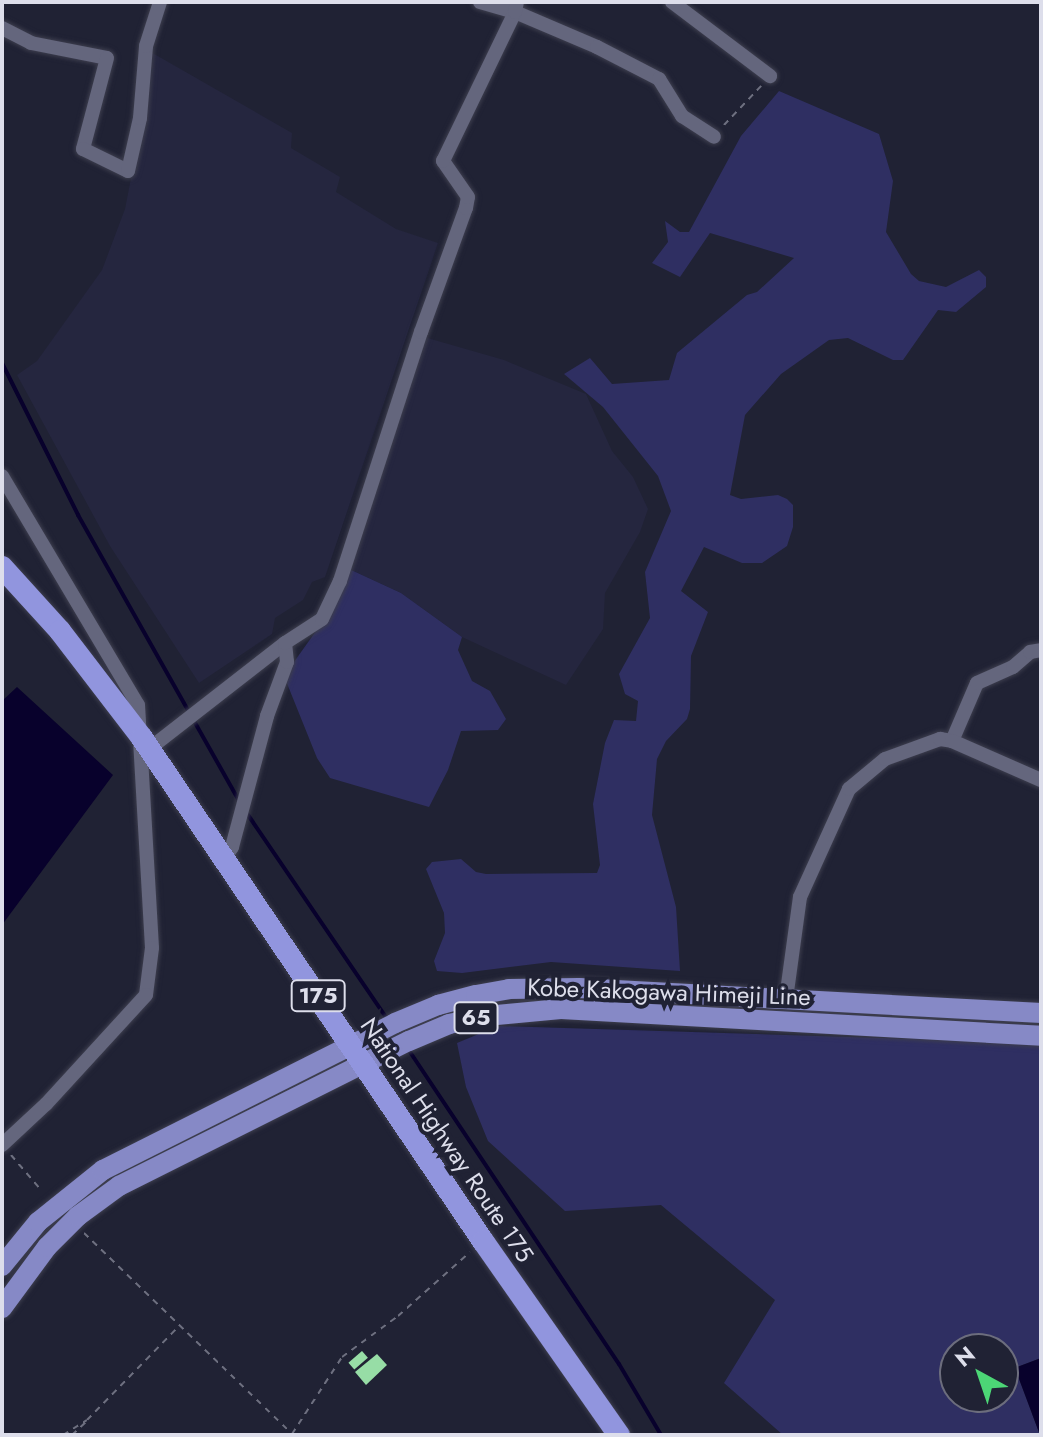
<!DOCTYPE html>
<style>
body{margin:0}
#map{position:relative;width:1043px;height:1437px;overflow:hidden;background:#202234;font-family:Jost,sans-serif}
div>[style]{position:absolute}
.built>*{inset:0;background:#25263f}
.green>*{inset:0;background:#2f2f62}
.water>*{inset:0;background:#08012c}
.stream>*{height:4px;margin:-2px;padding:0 2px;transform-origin:2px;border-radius:2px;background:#08012c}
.building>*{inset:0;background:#97dda6;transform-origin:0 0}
.path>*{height:2px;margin-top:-1px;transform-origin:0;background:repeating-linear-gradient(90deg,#6e7080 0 6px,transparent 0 12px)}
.roads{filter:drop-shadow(0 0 2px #3d3e4e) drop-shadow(0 0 2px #3d3e4e)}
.minor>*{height:14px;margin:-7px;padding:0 7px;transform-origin:7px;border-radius:7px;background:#64667d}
.primary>*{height:20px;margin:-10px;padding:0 10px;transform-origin:10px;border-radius:10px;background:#8689c6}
.trunk>*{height:22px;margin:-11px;padding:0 11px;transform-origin:11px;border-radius:11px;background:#9195de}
span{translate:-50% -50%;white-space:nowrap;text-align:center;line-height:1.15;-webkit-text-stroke:8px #202234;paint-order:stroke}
.shield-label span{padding:2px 6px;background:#202234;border:2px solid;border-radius:6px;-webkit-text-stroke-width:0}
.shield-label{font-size:22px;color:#dddeeb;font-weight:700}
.street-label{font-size:24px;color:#dddeeb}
.frame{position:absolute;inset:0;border:4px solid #dddeeb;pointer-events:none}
.north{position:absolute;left:939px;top:1333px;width:80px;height:80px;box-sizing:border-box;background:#202234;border:2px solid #6c6d7d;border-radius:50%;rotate:320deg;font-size:22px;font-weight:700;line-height:32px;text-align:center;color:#dddeeb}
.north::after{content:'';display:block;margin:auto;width:28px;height:36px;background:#4cd676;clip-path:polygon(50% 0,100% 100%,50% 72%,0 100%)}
</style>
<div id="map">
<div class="built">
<i style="clip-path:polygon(149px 51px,292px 133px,291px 148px,340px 177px,336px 192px,396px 229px,438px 243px,325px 577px,312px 582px,303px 600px,275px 618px,272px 634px,199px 683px,110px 546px,17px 375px,37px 361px,102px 270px,125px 209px,141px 127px)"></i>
<i style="clip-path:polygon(424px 337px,504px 360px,586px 394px,612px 451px,633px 477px,648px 509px,640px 532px,605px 593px,603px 629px,566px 685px,462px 637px,401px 593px,349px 569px)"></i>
</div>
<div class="green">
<i style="clip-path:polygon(779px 91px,879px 134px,893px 181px,886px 232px,911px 274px,919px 281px,946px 287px,979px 270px,986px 277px,986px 287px,956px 312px,938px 310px,903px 360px,893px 360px,848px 338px,829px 340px,781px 374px,745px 415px,730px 495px,741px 499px,778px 495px,787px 499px,793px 505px,793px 527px,787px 546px,762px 563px,742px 563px,704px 547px,681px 591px,708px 612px,691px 656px,690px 709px,687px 719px,666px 741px,657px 759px,652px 815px,676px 907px,680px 971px,551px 962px,462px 973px,437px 971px,434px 961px,445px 933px,444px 913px,426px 869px,432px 862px,461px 859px,476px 872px,486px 874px,597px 873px,600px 865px,593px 804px,605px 743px,614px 720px,636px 721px,638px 701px,625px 694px,619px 674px,650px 618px,645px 572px,671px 511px,658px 476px,603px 407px,564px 374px,590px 358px,612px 384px,669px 380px,677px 353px,747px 295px,757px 292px,794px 258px,710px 233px,680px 277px,652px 263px,668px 242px,665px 221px,680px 232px,689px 232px,741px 136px)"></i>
<i style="clip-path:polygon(349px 569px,401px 593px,462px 637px,458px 650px,472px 681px,490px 691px,506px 719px,498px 730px,461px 731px,448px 770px,429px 807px,330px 778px,317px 758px,284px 676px,321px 624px)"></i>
<i style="clip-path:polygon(evenodd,498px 1026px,1041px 1043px,1041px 1358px,1015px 1368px,1040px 1435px,783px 1435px,724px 1383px,775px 1300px,661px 1205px,565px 1211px,488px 1141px,466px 1087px,457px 1043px,498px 1026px,955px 1349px,1003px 1349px,1003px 1397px,955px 1397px,955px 1349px)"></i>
</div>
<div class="water">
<i style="clip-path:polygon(17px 687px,113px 775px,2px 925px,2px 701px)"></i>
<i style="clip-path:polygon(1041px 1358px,1041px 1435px,1040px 1435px,1015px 1368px)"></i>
</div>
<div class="stream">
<i style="left:2px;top:363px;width:170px;rotate:63.4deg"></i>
<i style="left:78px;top:515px;width:328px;rotate:60.6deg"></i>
<i style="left:246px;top:812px;width:250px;rotate:55.7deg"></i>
<i style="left:408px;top:1049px;width:379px;rotate:56.2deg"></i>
<i style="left:619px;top:1364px;width:82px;rotate:59.4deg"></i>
</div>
<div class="building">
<i style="left:362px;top:1351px;width:9px;height:18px;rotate:49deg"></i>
<i style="clip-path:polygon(377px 1354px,387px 1365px,366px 1385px,355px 1372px)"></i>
</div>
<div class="path">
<i style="left:724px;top:125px;width:54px;rotate:-46.5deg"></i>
<i style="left:11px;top:1155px;width:46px;rotate:49.4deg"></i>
<i style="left:84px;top:1233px;width:291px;rotate:44deg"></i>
<i style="left:292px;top:1434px;width:92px;rotate:-57deg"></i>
<i style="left:342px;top:1357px;width:69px;rotate:-36.2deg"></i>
<i style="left:398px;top:1316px;width:96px;rotate:-41.6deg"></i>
<i style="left:63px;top:1435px;width:28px;rotate:-32deg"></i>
<i style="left:87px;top:1420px;width:130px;rotate:-45.6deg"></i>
<i style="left:72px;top:1435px;width:19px;rotate:-43deg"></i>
</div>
<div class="roads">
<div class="minor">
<i style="left:480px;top:2px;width:36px;rotate:16deg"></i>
<i style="left:515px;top:12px;width:89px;rotate:23.1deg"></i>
<i style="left:597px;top:47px;width:70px;rotate:27.3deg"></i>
<i style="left:659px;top:79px;width:44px;rotate:58.1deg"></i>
<i style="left:682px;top:116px;width:38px;rotate:33deg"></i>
<i style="left:672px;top:2px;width:123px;rotate:37.1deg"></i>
<i style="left:2px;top:28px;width:33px;rotate:27deg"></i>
<i style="left:31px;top:43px;width:77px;rotate:11.2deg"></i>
<i style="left:107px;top:58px;width:94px;rotate:104.8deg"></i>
<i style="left:83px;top:149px;width:50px;rotate:26.1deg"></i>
<i style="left:128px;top:171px;width:54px;rotate:-77.2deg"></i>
<i style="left:140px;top:118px;width:72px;rotate:-85.2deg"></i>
<i style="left:146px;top:46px;width:46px;rotate:-72.3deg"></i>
<i style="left:2px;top:476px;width:266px;rotate:59.3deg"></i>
<i style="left:138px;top:705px;width:243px;rotate:86.7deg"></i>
<i style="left:152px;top:948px;width:47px;rotate:97.3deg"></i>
<i style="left:146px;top:995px;width:148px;rotate:132.5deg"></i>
<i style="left:46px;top:1104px;width:60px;rotate:137deg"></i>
<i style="left:952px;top:741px;width:63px;rotate:-66.7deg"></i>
<i style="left:977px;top:683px;width:39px;rotate:-24deg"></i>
<i style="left:1013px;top:667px;width:23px;rotate:-41deg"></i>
<i style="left:1030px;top:652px;width:11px;rotate:-10deg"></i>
<i style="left:149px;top:749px;width:172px;rotate:-37.9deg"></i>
<i style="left:223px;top:860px;width:16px;rotate:-55deg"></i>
<i style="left:232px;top:847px;width:136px;rotate:-75deg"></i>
<i style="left:267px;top:716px;width:58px;rotate:-69.7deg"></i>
<i style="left:287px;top:662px;width:19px;rotate:-96deg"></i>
<i style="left:285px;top:643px;width:44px;rotate:-33deg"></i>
<i style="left:322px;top:619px;width:42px;rotate:-64.7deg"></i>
<i style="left:340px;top:581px;width:262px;rotate:-72deg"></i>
<i style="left:421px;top:332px;width:132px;rotate:-70.1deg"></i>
<i style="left:466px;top:208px;width:11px;rotate:-80deg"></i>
<i style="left:468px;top:197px;width:44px;rotate:-124.8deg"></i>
<i style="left:443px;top:161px;width:165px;rotate:-64.2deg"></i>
<i style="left:515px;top:12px;width:10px;rotate:-79deg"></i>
<i style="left:786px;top:999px;width:103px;rotate:-82.2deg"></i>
<i style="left:800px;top:897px;width:119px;rotate:-65.6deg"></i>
<i style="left:849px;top:789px;width:47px;rotate:-39.8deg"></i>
<i style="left:885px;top:759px;width:59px;rotate:-20deg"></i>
<i style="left:940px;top:739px;width:12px;rotate:9deg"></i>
<i style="left:952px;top:741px;width:97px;rotate:23.7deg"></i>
</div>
<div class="primary">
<i style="left:2px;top:1266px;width:57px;rotate:-50.7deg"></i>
<i style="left:38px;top:1222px;width:83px;rotate:-38.7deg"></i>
<i style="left:103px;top:1170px;width:327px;rotate:-26.7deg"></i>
<i style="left:395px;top:1023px;width:47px;rotate:-22.7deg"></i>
<i style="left:438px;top:1005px;width:39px;rotate:-15deg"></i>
<i style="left:476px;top:995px;width:34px;rotate:-10deg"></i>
<i style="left:509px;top:989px;width:70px;rotate:-0.8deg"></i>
<i style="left:579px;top:988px;width:463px;rotate:3.1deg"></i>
<i style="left:2px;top:1308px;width:76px;rotate:-53.6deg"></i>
<i style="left:47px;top:1247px;width:44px;rotate:-45deg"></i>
<i style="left:78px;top:1216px;width:51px;rotate:-36.2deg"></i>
<i style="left:119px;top:1186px;width:324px;rotate:-26.6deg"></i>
<i style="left:409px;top:1041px;width:43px;rotate:-23deg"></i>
<i style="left:449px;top:1024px;width:38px;rotate:-12deg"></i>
<i style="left:486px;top:1016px;width:75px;rotate:-5.3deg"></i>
<i style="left:561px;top:1009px;width:481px;rotate:3.2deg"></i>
</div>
<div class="trunk">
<i style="left:2px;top:567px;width:86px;rotate:47.8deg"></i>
<i style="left:60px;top:631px;width:135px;rotate:52.5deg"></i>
<i style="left:142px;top:738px;width:608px;rotate:55.87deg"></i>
<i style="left:483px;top:1241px;width:237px;rotate:55deg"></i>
</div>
</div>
<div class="shield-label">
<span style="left:318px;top:996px">175</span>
<span style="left:476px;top:1018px">65</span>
</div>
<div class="street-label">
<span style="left:669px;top:992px;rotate:2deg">Kobe Kakogawa Himeji Line</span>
<span style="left:447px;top:1140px;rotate:56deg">National Highway Route 175</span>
</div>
<div class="frame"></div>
<div class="north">N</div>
</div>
